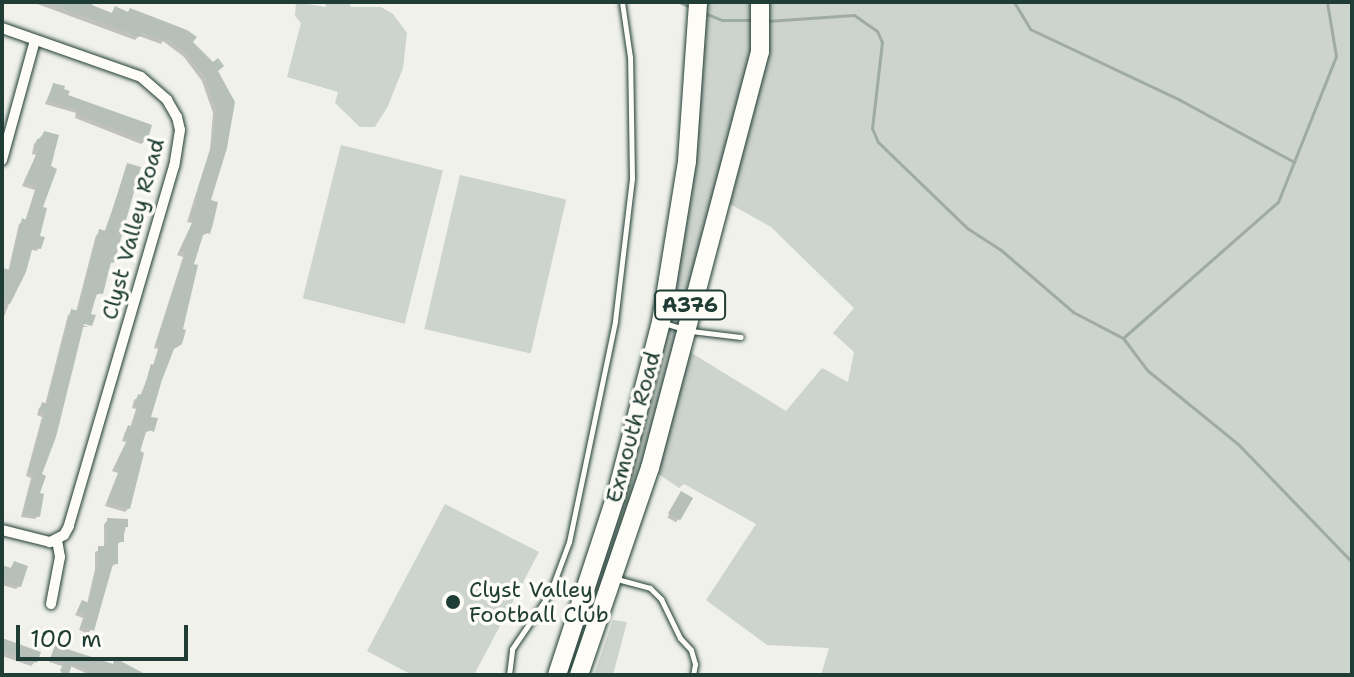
<!DOCTYPE html>
<style>
body{margin:0}
#map{position:relative;width:1354px;height:677px;overflow:hidden;background:#f0f1eb;font-family:"Shantell Sans",sans-serif}
div>[style]{position:absolute}
.green>*{inset:0;background:#cdd3cd;transform-origin:0 0}
.shadow>*{inset:0;background:#0003;transform-origin:0 0}
.stream>*{height:3px;margin:-1.5px;padding:0 1.5px;transform-origin:1.5px;border-radius:1.5px;background:#9faca4}
.building>*{inset:0;background:#b6bfb8;transform-origin:0 0}
.roads{filter:drop-shadow(0 0 2px #1f3d34) drop-shadow(0 0 2px #1f3d34)}
.lane>*{height:5px;margin:-2.5px;padding:0 2.5px;transform-origin:2.5px;border-radius:2.5px;background:#fdfcf7}
.street>*{height:10px;margin:-5px;padding:0 5px;transform-origin:5px;border-radius:5px;background:#fdfcf7}
.highway>*{height:18px;margin:-9px;padding:0 9px;transform-origin:9px;border-radius:9px;background:#fdfcf7}
.dots>*{width:22px;height:22px;translate:-50% -50%;box-sizing:border-box;border:4px solid #fdfcf7;border-radius:50%}
span{translate:-50% -50%;white-space:nowrap;text-align:center;line-height:1.15;-webkit-text-stroke:7px #fdfcf7;paint-order:stroke}
.shield-label span{padding:2px 6px;background:#fdfcf7;border:2px solid;border-radius:6px;-webkit-text-stroke-width:0}
.shield-label{font-size:20px;color:#1f3d34;font-weight:700}
.street-label{font-size:22px;color:#1f3d34}
.poi-label{font-size:22px;color:#1f3d34}
.left{translate:0 -50%;text-align:left}
.frame{position:absolute;inset:0;border:4px solid #1f3d34;pointer-events:none}
.scale{position:absolute;left:16px;top:625px;width:172px;height:36px;box-sizing:border-box;border:4px solid #1f3d34;border-top:0;padding-left:10px;font-size:24px;line-height:28px;white-space:nowrap;color:#1f3d34;-webkit-text-stroke:6px #fdfcf7;paint-order:stroke}
</style>
<div id="map">
<div class="green">
<i style="clip-path:polygon(296px 2px,326px 7px,325px 2px,349px 2px,351px 7px,381px 7px,393px 14px,407px 33px,403px 68px,388px 106px,375px 127px,360px 127px,335px 103px,338px 92px,287px 77px,301px 23px,295px 16px)"></i>
<i style="clip-path:polygon(703px 2px,754px 2px,755px 51px,631px 512px,570px 659px,635px 455px)"></i>
<i style="clip-path:polygon(766px 2px,1352px 2px,1352px 675px,821px 675px,829px 648px,767px 645px,706px 600px,756px 524px,684px 484px,679px 488px,654px 471px,690px 352px,786px 411px,822px 368px,848px 382px,854px 352px,833px 333px,854px 308px,771px 227px,730px 204px,768px 51px)"></i>
<i style="left:341px;top:145px;width:105px;height:158px;rotate:14deg"></i>
<i style="left:460px;top:175px;width:109px;height:158px;rotate:13deg"></i>
<i style="clip-path:polygon(445px 504px,539px 552px,474px 675px,412px 675px,367px 651px)"></i>
<i style="clip-path:polygon(613px 620px,627px 622px,613px 675px,594px 675px)"></i>
</div>
<div class="shadow">
<i style="clip-path:polygon(32px 2px,91px 2px,89px 7px,110px 15px,115px 8px,190px 43px,216px 71px,233px 103px,208px 202px,208px 233px,201px 236px,149px 418px,152px 430px,144px 433px,129px 508px,125px 512px,105px 506px,118px 473px,112px 471px,126px 442px,122px 441px,125px 432px,130px 428px,136px 409px,132px 408px,134px 400px,140px 396px,153px 365px,158px 349px,154px 348px,183px 257px,177px 255px,192px 223px,187px 222px,210px 149px,213px 113px,202px 81px,184px 57px,163px 41px,161px 44px,139px 36px,135px 40px)"></i>
<i style="clip-path:polygon(53px 85px,66px 97px,145px 141px,141px 144px,75px 118px,76px 113px,45px 104px)"></i>
<i style="clip-path:polygon(44px 133px,37px 237px,40px 248px,36px 251px,30px 249px,2px 322px,2px 273px,8px 272px,19px 224px,25px 221px,35px 190px,22px 186px,36px 155px,32px 154px,34px 144px)"></i>
<i style="clip-path:polygon(128px 165px,112px 262px,108px 267px,101px 293px,94px 296px,74px 323px,89px 327px,81px 327px,39px 476px,38px 516px,35px 519px,21px 517px,31px 478px,26px 476px,42px 417px,37px 415px,39px 408px,45px 405px,68px 315px,76px 312px,96px 235px,104px 233px)"></i>
<i style="left:681px;top:493px;width:10px;height:28px;rotate:29deg"></i>
<i style="clip-path:polygon(108px 520px,126px 527px,122px 541px,116px 545px,116px 564px,110px 567px,89px 634px,79px 630px,83px 618px,75px 615px,82px 602px,87px 604px,95px 569px,95px 552px,104px 548px,104px 524px)"></i>
<i style="clip-path:polygon(14px 563px,20px 586px,16px 589px,2px 585px,2px 567px,9px 570px)"></i>
<i style="clip-path:polygon(2px 640px,35px 662px,31px 666px,2px 656px)"></i>
<i style="clip-path:polygon(56px 648px,112px 666px,116px 660px,146px 675px,90px 675px,70px 666px,67px 673px,61px 675px,62px 666px,49px 662px)"></i>
</div>
<div class="stream">
<i style="left:679px;top:2px;width:12px;rotate:24deg"></i>
<i style="left:1014px;top:2px;width:31px;rotate:59deg"></i>
<i style="left:1030px;top:29px;width:166px;rotate:25.3deg"></i>
<i style="left:1180px;top:100px;width:130px;rotate:28.5deg"></i>
<i style="left:704px;top:13px;width:19px;rotate:21deg"></i>
<i style="left:722px;top:20px;width:29px"></i>
<i style="left:767px;top:21px;width:87px;rotate:-3.9deg"></i>
<i style="left:854px;top:15px;width:28px;rotate:35deg"></i>
<i style="left:877px;top:31px;width:12px;rotate:66deg"></i>
<i style="left:882px;top:42px;width:87px;rotate:96.6deg"></i>
<i style="left:872px;top:128px;width:15px;rotate:67deg"></i>
<i style="left:878px;top:142px;width:124px;rotate:44deg"></i>
<i style="left:967px;top:228px;width:40px;rotate:32.9deg"></i>
<i style="left:1001px;top:250px;width:95px;rotate:40.7deg"></i>
<i style="left:1073px;top:312px;width:56px;rotate:27.5deg"></i>
<i style="left:1123px;top:338px;width:40px;rotate:53deg"></i>
<i style="left:1147px;top:370px;width:117px;rotate:39.1deg"></i>
<i style="left:1238px;top:444px;width:164px;rotate:46deg"></i>
<i style="left:1123px;top:338px;width:206px;rotate:-41.3deg"></i>
<i style="left:1278px;top:202px;width:157px;rotate:-68.3deg"></i>
<i style="left:1336px;top:56px;width:55px;rotate:-99.5deg"></i>
</div>
<div class="building">
<i style="clip-path:polygon(46px 2px,93px 2px,92px 5px,112px 13px,115px 6px,128px 12px,130px 8px,187px 30px,197px 37px,193px 42px,213px 62px,218px 58px,224px 66px,218px 71px,235px 102px,227px 148px,211px 200px,218px 202px,213px 224px,210px 234px,204px 232px,194px 264px,198px 265px,183px 329px,186px 330px,182px 344px,174px 349px,162px 380px,151px 417px,158px 418px,154px 432px,147px 429px,140px 451px,144px 453px,130px 509px,107px 502px,120px 469px,115px 467px,129px 438px,124px 437px,128px 425px,132px 427px,139px 406px,135px 405px,138px 394px,142px 395px,151px 364px,154px 365px,160px 345px,156px 344px,186px 253px,180px 251px,194px 219px,190px 218px,193px 208px,196px 208px,198px 188px,213px 143px,216px 108px,205px 77px,187px 54px,167px 38px,166px 41px,142px 32px,140px 37px)"></i>
<i style="clip-path:polygon(53px 83px,65px 86px,64px 89px,70px 91px,68px 95px,152px 125px,147px 142px,77px 114px,79px 110px,48px 101px)"></i>
<i style="clip-path:polygon(44px 131px,59px 135px,51px 166px,57px 169px,43px 207px,47px 208px,40px 236px,45px 237px,41px 249px,33px 246px,26px 272px,10px 304px,2px 301px,2px 268px,10px 270px,22px 218px,26px 220px,37px 186px,24px 182px,38px 151px,34px 150px,37px 139px,41px 140px)"></i>
<i style="clip-path:polygon(127px 163px,141px 167px,114px 263px,111px 262px,103px 294px,97px 293px,91px 314px,96px 315px,92px 326px,84px 324px,56px 437px,42px 474px,46px 476px,40px 493px,44px 494px,40px 517px,23px 514px,34px 474px,28px 473px,45px 413px,39px 411px,42px 402px,47px 404px,71px 309px,78px 311px,99px 229px,106px 231px)"></i>
<i style="left:681px;top:491px;width:14px;height:26px;rotate:30deg"></i>
<i style="clip-path:polygon(107px 518px,128px 519px,128px 527px,124px 527px,124px 542px,118px 542px,118px 564px,113px 564px,94px 631px,81px 626px,86px 615px,77px 611px,82px 600px,89px 603px,98px 564px,98px 546px,107px 546px)"></i>
<i style="clip-path:polygon(14px 561px,28px 566px,21px 587px,2px 581px,2px 565px,11px 568px)"></i>
<i style="clip-path:polygon(2px 638px,41px 652px,37px 663px,2px 651px)"></i>
<i style="clip-path:polygon(55px 645px,113px 664px,115px 658px,147px 675px,90px 675px,92px 671px,72px 664px,69px 674px,60px 671px,63px 664px,50px 659px)"></i>
</div>
<div class="roads">
<div class="lane">
<i style="left:664px;top:323px;width:28px;rotate:17deg"></i>
<i style="left:691px;top:331px;width:50px;rotate:6.8deg"></i>
<i style="left:617px;top:579px;width:34px;rotate:15deg"></i>
<i style="left:650px;top:588px;width:16px;rotate:45deg"></i>
<i style="left:661px;top:599px;width:43px;rotate:64deg"></i>
<i style="left:680px;top:638px;width:16px;rotate:47deg"></i>
<i style="left:691px;top:650px;width:15px;rotate:74deg"></i>
<i style="left:695px;top:664px;width:11px;rotate:100deg"></i>
<i style="left:509px;top:675px;width:26px;rotate:-83deg"></i>
<i style="left:512px;top:649px;width:68px;rotate:-55.8deg"></i>
<i style="left:550px;top:593px;width:54px;rotate:-69.6deg"></i>
<i style="left:569px;top:542px;width:226px;rotate:-78.2deg"></i>
<i style="left:615px;top:321px;width:144px;rotate:-83.2deg"></i>
<i style="left:632px;top:178px;width:121px;rotate:-90.9deg"></i>
<i style="left:630px;top:57px;width:56px;rotate:-98.3deg"></i>
</div>
<div class="street">
<i style="left:2px;top:28px;width:147px;rotate:19.4deg"></i>
<i style="left:141px;top:77px;width:35px;rotate:41deg"></i>
<i style="left:167px;top:100px;width:20px;rotate:60deg"></i>
<i style="left:177px;top:117px;width:13px;rotate:77deg"></i>
<i style="left:180px;top:130px;width:36px;rotate:99deg"></i>
<i style="left:174px;top:166px;width:375px;rotate:106.3deg"></i>
<i style="left:69px;top:526px;width:10px;rotate:119deg"></i>
<i style="left:64px;top:535px;width:16px;rotate:153deg"></i>
<i style="left:50px;top:542px;width:49px;rotate:-166deg"></i>
<i style="left:2px;top:160px;width:124px;rotate:-74.6deg"></i>
<i style="left:51px;top:604px;width:48px;rotate:-79.2deg"></i>
<i style="left:60px;top:557px;width:17px;rotate:-100deg"></i>
</div>
<div class="highway">
<i style="left:557px;top:675px;width:188px;rotate:-71.8deg"></i>
<i style="left:616px;top:496px;width:180px;rotate:-75.5deg"></i>
<i style="left:661px;top:322px;width:163px;rotate:-80.8deg"></i>
<i style="left:687px;top:161px;width:159px;rotate:-86deg"></i>
<i style="left:579px;top:675px;width:219px;rotate:-71.1deg"></i>
<i style="left:650px;top:468px;width:430px;rotate:-75.2deg"></i>
<i style="left:760px;top:52px;width:50px;rotate:-90deg"></i>
</div>
</div>
<div class="dots">
<i style="left:453px;top:602px;background:#1f3d34"></i>
</div>
<div class="shield-label">
<span style="left:690px;top:305px">A376</span>
</div>
<div class="street-label">
<span style="left:133px;top:229px;rotate:-75deg">Clyst Valley Road</span>
<span style="left:633px;top:427px;rotate:-75deg">Exmouth Road</span>
</div>
<div class="poi-label">
<span class="left" style="left:469px;top:602px">Clyst Valley<br>Football Club</span>
</div>
<div class="frame"></div>
<div class="scale">100 m</div>
</div>
